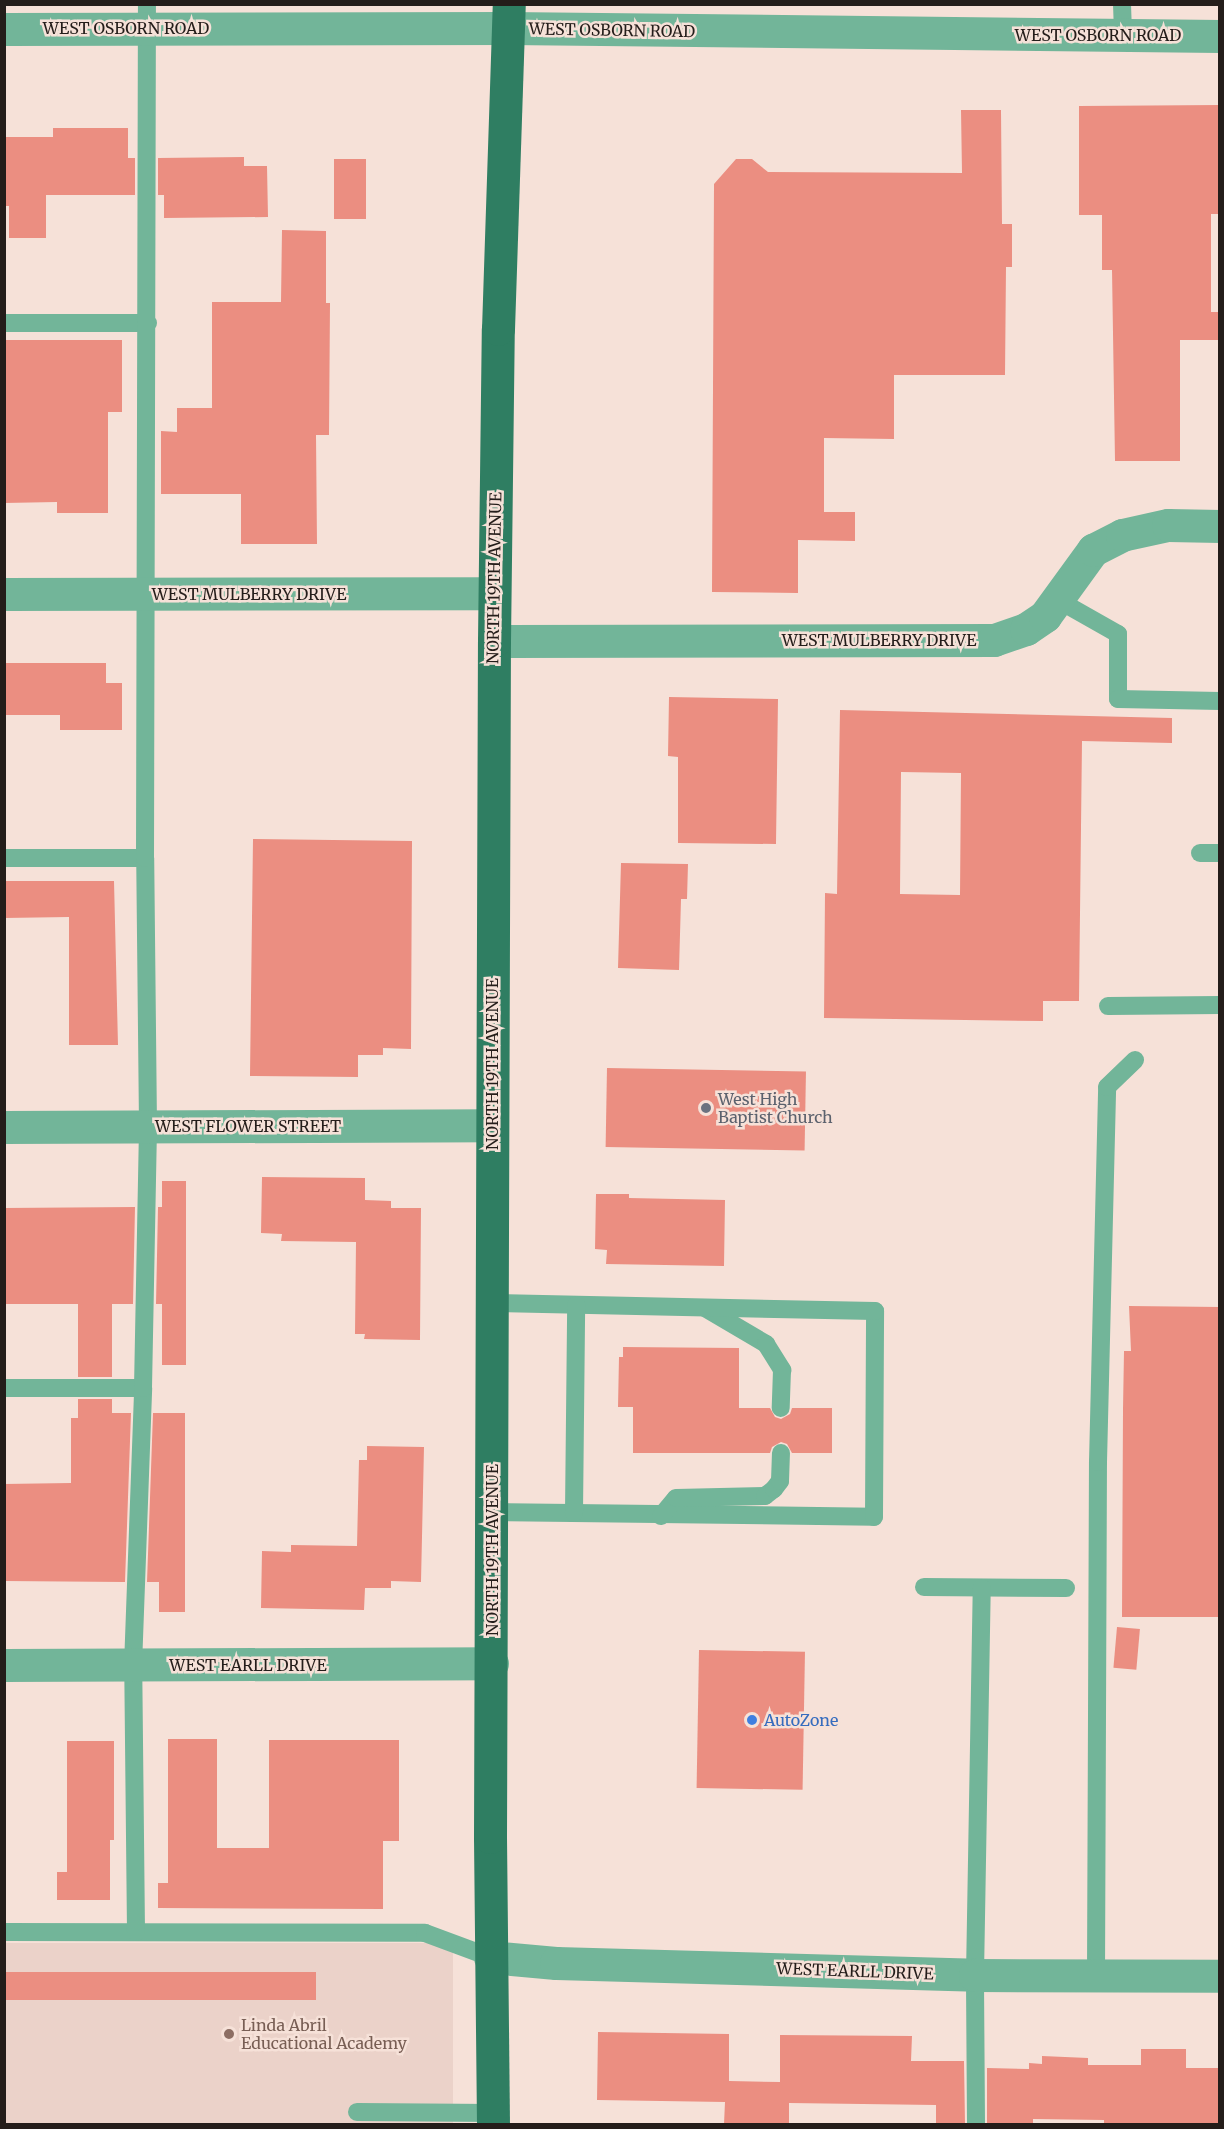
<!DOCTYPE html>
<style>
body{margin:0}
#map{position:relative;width:1224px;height:2129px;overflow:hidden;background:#f6e1d8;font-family:Merriweather,serif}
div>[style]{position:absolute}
.education>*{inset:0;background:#ebd2c9;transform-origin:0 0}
.building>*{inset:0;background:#eb8e81;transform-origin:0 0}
.service>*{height:18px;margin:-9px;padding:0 9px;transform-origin:9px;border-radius:9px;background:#72b599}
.minor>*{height:33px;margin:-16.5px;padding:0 16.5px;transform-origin:16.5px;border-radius:16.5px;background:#72b599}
.tertiary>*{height:33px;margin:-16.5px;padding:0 16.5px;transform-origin:16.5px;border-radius:16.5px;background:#72b599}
.primary>*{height:33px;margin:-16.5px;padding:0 16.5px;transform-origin:16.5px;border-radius:16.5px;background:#2f7e62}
.dots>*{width:16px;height:16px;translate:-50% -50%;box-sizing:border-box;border:3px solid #f6e1d8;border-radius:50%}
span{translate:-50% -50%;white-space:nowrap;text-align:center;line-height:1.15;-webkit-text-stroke:5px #f6e1d8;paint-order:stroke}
.street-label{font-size:16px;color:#241d1a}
.worship-label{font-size:16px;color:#5b616d}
.left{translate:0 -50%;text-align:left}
.shop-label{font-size:16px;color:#366cbe}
.education-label{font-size:16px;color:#785e54}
.frame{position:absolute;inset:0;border:6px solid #241d1a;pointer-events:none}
</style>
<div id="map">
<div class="education">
<i style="left:5px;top:1943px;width:448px;height:181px"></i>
</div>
<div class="building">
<i style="clip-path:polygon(1220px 105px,1220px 214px,1211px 214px,1211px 312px,1220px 312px,1220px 340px,1180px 340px,1180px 461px,1115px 461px,1112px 270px,1102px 270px,1102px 215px,1079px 215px,1079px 106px)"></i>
<i style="clip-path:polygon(961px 110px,1001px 110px,1002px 224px,1012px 224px,1012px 267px,1006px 267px,1005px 375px,894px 375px,894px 439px,824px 438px,824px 512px,855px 512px,855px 541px,798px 540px,798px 593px,712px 592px,714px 184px,736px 159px,752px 159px,768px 172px,962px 173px)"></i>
<i style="clip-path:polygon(53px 128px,128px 128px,128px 158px,135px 158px,135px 195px,46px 195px,46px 238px,9px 238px,9px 206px,4px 206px,4px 137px,53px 137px)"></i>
<i style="clip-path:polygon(244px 157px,244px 166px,267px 166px,268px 217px,164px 218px,164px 195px,158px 195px,158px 158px)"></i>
<i style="left:334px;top:159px;width:32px;height:60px"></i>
<i style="clip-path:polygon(282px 230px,326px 231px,326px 303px,330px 303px,329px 435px,316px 435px,317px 544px,241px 544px,241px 494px,161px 494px,161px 431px,177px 432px,177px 408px,212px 408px,212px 302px,281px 302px)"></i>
<i style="clip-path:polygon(4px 340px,122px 340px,122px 412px,108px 412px,108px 513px,57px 513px,57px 502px,4px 503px)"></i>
<i style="clip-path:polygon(4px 663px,106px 663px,106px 683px,122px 683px,122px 730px,60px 730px,60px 715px,4px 715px)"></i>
<i style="clip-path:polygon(669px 697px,778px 699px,776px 844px,678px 843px,678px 757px,668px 756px)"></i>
<i style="clip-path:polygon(evenodd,840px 710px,1172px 718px,1172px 743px,1082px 741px,1079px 1001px,1043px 1001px,1043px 1021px,824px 1018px,825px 893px,837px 894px,840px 710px,901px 772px,961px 773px,960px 895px,900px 894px,901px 772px)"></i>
<i style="clip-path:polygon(253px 839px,412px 841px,411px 1049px,383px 1048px,383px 1055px,358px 1055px,358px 1077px,250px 1076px)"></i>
<i style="clip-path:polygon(621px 863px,688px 864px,687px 899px,681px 899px,679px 970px,618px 968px)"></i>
<i style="clip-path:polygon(4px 881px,114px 881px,118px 1045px,69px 1045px,69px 917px,4px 918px)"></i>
<i style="left:607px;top:1068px;width:199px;height:79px;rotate:1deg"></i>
<i style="clip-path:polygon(262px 1177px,365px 1178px,365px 1200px,391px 1201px,391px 1208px,421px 1208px,420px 1340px,364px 1339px,365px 1334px,355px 1334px,356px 1242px,281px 1241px,282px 1234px,261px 1233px)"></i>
<i style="clip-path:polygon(162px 1181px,186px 1181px,186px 1365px,162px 1365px,162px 1304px,156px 1304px,158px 1207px,162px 1207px)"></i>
<i style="clip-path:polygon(596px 1194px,629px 1194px,629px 1198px,725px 1200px,724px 1266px,606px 1264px,607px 1250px,595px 1249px)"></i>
<i style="clip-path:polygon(135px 1207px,133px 1304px,112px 1304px,112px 1377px,78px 1377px,78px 1304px,4px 1304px,4px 1208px)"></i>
<i style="clip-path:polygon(1129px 1306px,1220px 1307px,1220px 1617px,1122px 1617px,1123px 1409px,1124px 1351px,1131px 1351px)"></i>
<i style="clip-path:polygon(623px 1347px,739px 1348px,739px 1408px,770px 1408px,775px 1417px,781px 1419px,790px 1414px,792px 1408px,832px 1408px,832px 1453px,792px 1453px,787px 1444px,781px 1442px,772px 1447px,770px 1453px,633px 1453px,633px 1407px,618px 1407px,619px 1357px,623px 1357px)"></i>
<i style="clip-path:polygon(78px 1399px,112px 1399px,112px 1413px,131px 1413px,125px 1582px,4px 1581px,4px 1484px,71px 1483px,71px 1418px,78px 1418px)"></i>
<i style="clip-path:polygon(153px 1413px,185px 1413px,185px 1612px,159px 1612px,159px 1582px,147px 1582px)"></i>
<i style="clip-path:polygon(367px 1446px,424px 1447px,421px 1582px,391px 1581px,391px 1588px,365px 1588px,364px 1610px,261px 1608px,262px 1551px,291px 1552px,291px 1545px,357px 1546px,359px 1460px,367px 1460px)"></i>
<i style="left:1117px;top:1627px;width:23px;height:41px;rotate:5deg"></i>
<i style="left:699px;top:1650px;width:106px;height:138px;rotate:1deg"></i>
<i style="clip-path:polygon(168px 1739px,217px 1739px,217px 1848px,269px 1848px,269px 1740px,399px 1740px,399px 1841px,383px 1841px,383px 1909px,158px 1908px,158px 1883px,168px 1883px)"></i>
<i style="clip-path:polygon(67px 1741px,114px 1741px,114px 1840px,110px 1840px,110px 1900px,57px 1900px,57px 1872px,67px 1872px)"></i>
<i style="left:4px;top:1972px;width:312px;height:28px"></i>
<i style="clip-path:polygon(598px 2032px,729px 2034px,729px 2081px,780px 2082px,780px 2035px,912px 2036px,911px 2061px,964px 2061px,965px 2124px,936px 2124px,936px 2105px,789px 2103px,789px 2124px,724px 2124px,725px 2102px,597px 2100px)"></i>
<i style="clip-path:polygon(1141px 2049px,1186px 2049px,1186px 2068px,1220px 2068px,1220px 2124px,1104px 2124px,1104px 2120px,1033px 2119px,1033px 2124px,987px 2124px,987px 2068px,1029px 2069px,1029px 2063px,1042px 2064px,1042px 2056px,1088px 2058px,1088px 2065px,1141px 2065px)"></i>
</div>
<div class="service">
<i style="left:1122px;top:4px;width:31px;rotate:88deg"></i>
<i style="left:4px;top:323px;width:144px"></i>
<i style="left:1058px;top:600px;width:69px;rotate:29.5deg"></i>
<i style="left:1118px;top:634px;width:65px;rotate:90deg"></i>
<i style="left:1118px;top:699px;width:102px;rotate:1.1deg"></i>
<i style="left:1200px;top:853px;width:20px"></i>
<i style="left:4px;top:858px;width:141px"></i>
<i style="left:1108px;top:1006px;width:112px;rotate:-0.5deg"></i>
<i style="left:705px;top:1308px;width:71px;rotate:30.5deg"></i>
<i style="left:766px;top:1344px;width:31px;rotate:58deg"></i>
<i style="left:782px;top:1370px;width:38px;rotate:92deg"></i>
<i style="left:4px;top:1388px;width:139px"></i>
<i style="left:492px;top:1512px;width:382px;rotate:0.7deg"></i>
<i style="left:874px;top:1517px;width:206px;rotate:-89.7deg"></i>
<i style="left:875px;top:1311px;width:382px;rotate:-178.8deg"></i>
<i style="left:574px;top:1513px;width:208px;rotate:-89.4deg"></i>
<i style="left:661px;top:1516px;width:23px;rotate:-50deg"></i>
<i style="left:676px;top:1498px;width:89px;rotate:-1.3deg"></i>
<i style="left:765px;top:1496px;width:11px;rotate:-38deg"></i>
<i style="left:774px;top:1489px;width:10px;rotate:-53deg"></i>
<i style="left:780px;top:1481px;width:28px;rotate:-88deg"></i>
<i style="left:924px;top:1587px;width:142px;rotate:0.4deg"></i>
<i style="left:4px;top:1932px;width:421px;rotate:0.1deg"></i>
<i style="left:425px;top:1933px;width:69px;rotate:20.3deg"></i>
<i style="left:136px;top:1932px;width:266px;rotate:-90.6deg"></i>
<i style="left:133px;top:1666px;width:278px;rotate:-87.9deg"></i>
<i style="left:143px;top:1388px;width:262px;rotate:-88.9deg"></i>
<i style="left:148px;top:1126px;width:268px;rotate:-90.6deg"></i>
<i style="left:145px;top:858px;width:854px;rotate:-89.87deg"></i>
<i style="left:1096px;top:1976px;width:514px;rotate:-89.78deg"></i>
<i style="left:1098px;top:1462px;width:375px;rotate:-88.6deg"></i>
<i style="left:1107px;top:1087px;width:39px;rotate:-44deg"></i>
<i style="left:357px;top:2112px;width:136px;rotate:0.4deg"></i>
<i style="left:976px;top:2124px;width:149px;rotate:-90.4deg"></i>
<i style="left:975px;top:1975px;width:387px;rotate:-89deg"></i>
</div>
<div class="minor">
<i style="left:4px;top:594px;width:490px;rotate:-0.1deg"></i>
<i style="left:494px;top:641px;width:500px;rotate:-0.11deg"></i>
<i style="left:994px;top:640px;width:34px;rotate:-19deg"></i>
<i style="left:1026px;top:629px;width:23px;rotate:-34deg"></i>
<i style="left:1045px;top:616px;width:82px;rotate:-54deg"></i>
<i style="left:1093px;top:550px;width:33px;rotate:-27deg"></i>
<i style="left:1122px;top:535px;width:47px;rotate:-12.3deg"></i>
<i style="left:1168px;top:525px;width:52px;rotate:1.1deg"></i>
<i style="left:4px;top:1127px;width:488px;rotate:-0.2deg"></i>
<i style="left:4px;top:1665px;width:488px;rotate:-0.2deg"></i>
<i style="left:490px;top:1957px;width:66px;rotate:5.2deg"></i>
<i style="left:556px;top:1963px;width:419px;rotate:1.6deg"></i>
<i style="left:975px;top:1975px;width:245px;rotate:0.2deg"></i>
</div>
<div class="tertiary">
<i style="left:4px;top:29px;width:504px;rotate:-0.11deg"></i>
<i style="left:508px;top:28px;width:712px;rotate:0.64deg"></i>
</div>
<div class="primary">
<i style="left:493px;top:2124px;width:287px;rotate:-90.6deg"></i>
<i style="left:490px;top:1837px;width:1196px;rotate:-89.81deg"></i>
<i style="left:494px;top:641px;width:312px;rotate:-89.3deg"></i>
<i style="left:498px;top:329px;width:325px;rotate:-88.1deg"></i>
</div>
<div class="dots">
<i style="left:706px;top:1108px;background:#6b7280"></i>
<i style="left:752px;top:1720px;background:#3f7fe0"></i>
<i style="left:229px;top:2034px;background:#8d6e63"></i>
</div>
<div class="street-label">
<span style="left:126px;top:28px">WEST OSBORN ROAD</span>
<span style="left:612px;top:30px;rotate:1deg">WEST OSBORN ROAD</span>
<span style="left:1098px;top:35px">WEST OSBORN ROAD</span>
<span style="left:494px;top:578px;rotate:-89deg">NORTH 19TH AVENUE</span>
<span style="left:249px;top:594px">WEST MULBERRY DRIVE</span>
<span style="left:879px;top:640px">WEST MULBERRY DRIVE</span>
<span style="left:492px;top:1064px;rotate:-90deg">NORTH 19TH AVENUE</span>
<span style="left:248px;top:1126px">WEST FLOWER STREET</span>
<span style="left:492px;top:1550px;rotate:-90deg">NORTH 19TH AVENUE</span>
<span style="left:248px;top:1665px">WEST EARLL DRIVE</span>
<span style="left:855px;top:1971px;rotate:2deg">WEST EARLL DRIVE</span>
</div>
<div class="worship-label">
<span class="left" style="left:718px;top:1108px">West High<br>Baptist Church</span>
</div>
<div class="shop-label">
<span class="left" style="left:764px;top:1720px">AutoZone</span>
</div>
<div class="education-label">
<span class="left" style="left:241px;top:2034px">Linda Abril<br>Educational Academy</span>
</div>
<div class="frame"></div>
</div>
